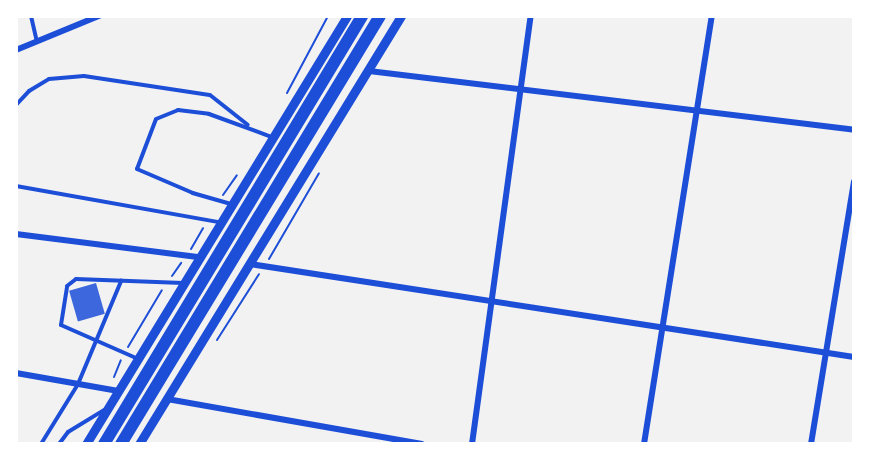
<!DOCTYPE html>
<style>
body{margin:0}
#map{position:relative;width:870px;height:460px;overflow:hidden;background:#f2f2f2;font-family:"Exo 2",sans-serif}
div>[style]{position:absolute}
.building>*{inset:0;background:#3d67dc;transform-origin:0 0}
.path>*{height:2px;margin:-1px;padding:0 1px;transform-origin:1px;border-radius:1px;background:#1d4ed8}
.service>*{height:4px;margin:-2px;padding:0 2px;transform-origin:2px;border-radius:2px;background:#1d4ed8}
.minor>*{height:6px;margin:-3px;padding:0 3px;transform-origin:3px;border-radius:3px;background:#1d4ed8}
.tertiary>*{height:9px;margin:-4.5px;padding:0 4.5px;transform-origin:4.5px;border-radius:4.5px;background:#1d4ed8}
.trunk>*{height:12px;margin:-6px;padding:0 6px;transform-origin:6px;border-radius:6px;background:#1d4ed8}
span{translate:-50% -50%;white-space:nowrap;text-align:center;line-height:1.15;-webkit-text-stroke:6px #fff;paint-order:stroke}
.frame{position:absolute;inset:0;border:18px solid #fff;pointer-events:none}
</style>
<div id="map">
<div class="building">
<i style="left:96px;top:283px;width:32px;height:28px;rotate:74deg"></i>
</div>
<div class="path">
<i style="left:287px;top:93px;width:87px;rotate:-62deg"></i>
<i style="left:223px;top:195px;width:24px;rotate:-55deg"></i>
<i style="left:191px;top:249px;width:24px;rotate:-60deg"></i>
<i style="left:269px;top:259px;width:99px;rotate:-59.8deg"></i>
<i style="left:172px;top:276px;width:16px;rotate:-55deg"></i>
<i style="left:217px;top:340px;width:78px;rotate:-57.5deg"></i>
<i style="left:128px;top:347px;width:66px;rotate:-59.2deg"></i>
<i style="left:114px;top:377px;width:18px;rotate:-68deg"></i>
</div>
<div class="service">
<i style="left:31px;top:16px;width:26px;rotate:77deg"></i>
<i style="left:16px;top:105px;width:19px;rotate:-47deg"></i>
<i style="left:29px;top:91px;width:23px;rotate:-31deg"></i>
<i style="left:49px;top:79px;width:35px;rotate:-5deg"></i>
<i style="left:84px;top:76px;width:127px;rotate:8.6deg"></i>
<i style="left:210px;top:95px;width:48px;rotate:38.3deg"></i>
<i style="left:16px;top:186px;width:206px;rotate:10.1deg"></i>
<i style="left:231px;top:204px;width:40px;rotate:-164deg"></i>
<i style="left:193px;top:193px;width:61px;rotate:-156.8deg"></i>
<i style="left:137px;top:169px;width:53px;rotate:-69.2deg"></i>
<i style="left:156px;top:119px;width:24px;rotate:-22deg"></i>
<i style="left:178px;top:110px;width:31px;rotate:7deg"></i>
<i style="left:209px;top:114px;width:67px;rotate:20.1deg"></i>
<i style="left:136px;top:358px;width:82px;rotate:-156.3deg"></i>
<i style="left:61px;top:325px;width:39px;rotate:-81deg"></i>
<i style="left:67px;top:286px;width:11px;rotate:-38deg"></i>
<i style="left:76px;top:279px;width:107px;rotate:2.1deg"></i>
<i style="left:41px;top:444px;width:70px;rotate:-58.3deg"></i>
<i style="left:78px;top:384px;width:112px;rotate:-67.3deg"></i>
<i style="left:59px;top:444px;width:15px;rotate:-53deg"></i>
<i style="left:68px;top:432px;width:42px;rotate:-31.4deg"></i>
</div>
<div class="minor">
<i style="left:16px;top:50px;width:90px;rotate:-22.3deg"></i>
<i style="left:369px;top:71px;width:489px;rotate:6.9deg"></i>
<i style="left:16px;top:234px;width:183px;rotate:7.2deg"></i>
<i style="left:250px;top:264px;width:611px;rotate:8.75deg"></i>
<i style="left:16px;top:373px;width:104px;rotate:10deg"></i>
<i style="left:167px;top:399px;width:259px;rotate:10deg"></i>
<i style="left:472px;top:444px;width:432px;rotate:-82.2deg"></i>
<i style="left:644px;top:444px;width:433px;rotate:-81deg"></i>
<i style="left:811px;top:444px;width:266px;rotate:-80.7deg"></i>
</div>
<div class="tertiary">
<i style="left:86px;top:444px;width:501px;rotate:-58.62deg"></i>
<i style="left:139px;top:444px;width:502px;rotate:-58.53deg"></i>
</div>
<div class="trunk">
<i style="left:104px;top:444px;width:500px;rotate:-58.9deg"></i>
<i style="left:121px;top:444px;width:500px;rotate:-58.82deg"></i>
</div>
<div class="frame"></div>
</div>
